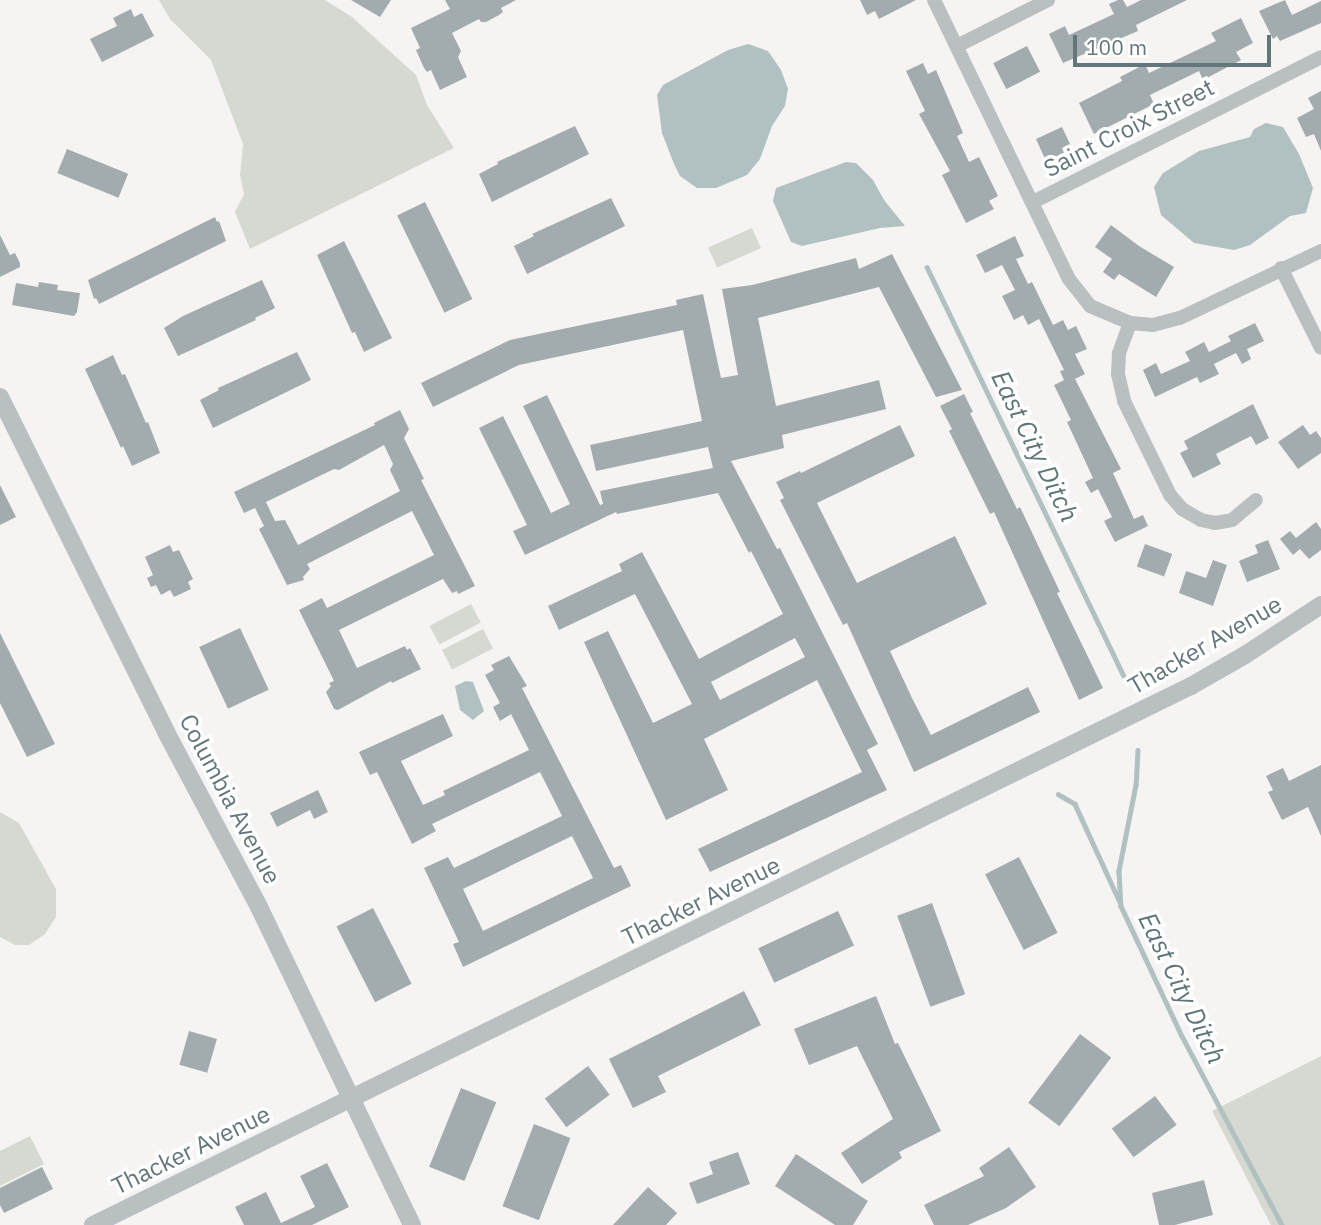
<!DOCTYPE html>
<style>
body{margin:0}
#map{position:relative;width:1321px;height:1225px;overflow:hidden;background:#f5f4f2;font-family:"IBM Plex Sans",sans-serif}
div>[style]{position:absolute}
.green>*{inset:0;background:#d6d9d1;transform-origin:0 0}
.water>*{inset:0;background:#b1c1c1}
.stream>*{height:4.5px;margin:-2.25px;padding:0 2.25px;transform-origin:2.25px;border-radius:2.25px;background:#b1c1c1}
.building>*{inset:0;background:#a2acae;transform-origin:0 0}
.minor>*{height:14px;margin:-7px;padding:0 7px;transform-origin:7px;border-radius:7px;background:#bac0c1}
.tertiary>*{height:18px;margin:-9px;padding:0 9px;transform-origin:9px;border-radius:9px;background:#bac0c1}
span{translate:-50% -50%;white-space:nowrap;text-align:center;line-height:1.15;-webkit-text-stroke:7px #fff;paint-order:stroke}
.street-label{font-size:24px;color:#63767a}
.water-label{font-size:26px;color:#5e7676;font-style:italic}
.scale{position:absolute;left:1073px;top:35px;width:198px;height:32px;box-sizing:border-box;border:4px solid #63767a;border-top:0;padding-left:9px;font-size:21px;line-height:24px;white-space:nowrap;color:#63767a;-webkit-text-stroke:5px #fff;paint-order:stroke}
</style>
<div id="map">
<div class="green">
<i style="clip-path:polygon(159px 0,325px 0,352px 17px,416px 75px,427px 105px,454px 148px,250px 249px,235px 212px,244px 194px,240px 175px,243px 144px,211px 60px,170px 19px)"></i>
<i style="left:752px;top:228px;width:22px;height:48px;rotate:66deg"></i>
<i style="left:471px;top:604px;width:21px;height:47px;rotate:62deg"></i>
<i style="left:483px;top:629px;width:22px;height:46px;rotate:63deg"></i>
<i style="clip-path:polygon(0 812px,19px 823px,56px 889px,56px 917px,45px 934px,29px 945px,15px 945px,0 937px)"></i>
<i style="clip-path:polygon(1321px 1056px,1321px 1225px,1271px 1225px,1212px 1111px)"></i>
<i style="clip-path:polygon(30px 1136px,44px 1164px,0 1186px,0 1151px)"></i>
</div>
<div class="water">
<i style="clip-path:polygon(748px 44px,768px 51px,781px 70px,788px 89px,785px 106px,772px 126px,760px 159px,747px 175px,716px 188px,697px 188px,680px 176px,674px 164px,662px 133px,657px 95px,663px 85px,728px 50px)"></i>
<i style="clip-path:polygon(1266px 123px,1283px 127px,1299px 154px,1313px 188px,1306px 213px,1290px 216px,1250px 245px,1234px 250px,1194px 243px,1161px 215px,1154px 187px,1163px 173px,1199px 151px,1250px 137px,1254px 129px)"></i>
<i style="clip-path:polygon(846px 162px,856px 163px,873px 180px,884px 200px,905px 226px,880px 228px,802px 246px,791px 242px,773px 201px,776px 188px)"></i>
<i style="clip-path:polygon(466px 681px,473px 682px,484px 711px,473px 720px,460px 710px,455px 686px)"></i>
</div>
<div class="stream">
<i style="left:927px;top:267px;width:459px;rotate:64.3deg"></i>
<i style="left:1138px;top:750px;width:35px;rotate:93deg"></i>
<i style="left:1136px;top:785px;width:88px;rotate:101.2deg"></i>
<i style="left:1119px;top:871px;width:35px;rotate:87deg"></i>
<i style="left:1121px;top:906px;width:144px;rotate:64.9deg"></i>
<i style="left:1182px;top:1036px;width:214px;rotate:62.1deg"></i>
<i style="left:1058px;top:794px;width:20px;rotate:30deg"></i>
<i style="left:1075px;top:804px;width:106px;rotate:65.4deg"></i>
</div>
<div class="building">
<i style="clip-path:polygon(351px 0,391px 0,380px 17px)"></i>
<i style="clip-path:polygon(445px 0,516px 0,501px 8px,503px 12px,499px 15px,486px 22px,481px 22px,479px 19px,452px 33px,461px 51px,458px 57px,467px 77px,440px 90px,431px 70px,427px 72px,424px 68px,416px 50px,420px 48px,411px 28px,450px 9px)"></i>
<i style="clip-path:polygon(860px 0,916px 0,879px 19px,875px 11px,867px 15px)"></i>
<i style="clip-path:polygon(1118px 0,1123px 0,1127px 7px,1141px 0,1187px 0,1136px 25px,1138px 31px,1063px 63px,1049px 34px,1065px 26px,1069px 35px,1114px 14px,1109px 4px)"></i>
<i style="clip-path:polygon(1285px 0,1292px 15px,1321px 1px,1321px 23px,1280px 41px,1277px 36px,1273px 39px,1259px 11px)"></i>
<i style="clip-path:polygon(131px 9px,134px 17px,142px 13px,154px 36px,102px 62px,90px 39px,117px 26px,113px 18px)"></i>
<i style="clip-path:polygon(1241px 18px,1253px 43px,1236px 52px,1241px 60px,1203px 80px,1199px 71px,1150px 95px,1154px 104px,1094px 134px,1079px 103px,1122px 81px,1120px 77px,1145px 64px,1149px 73px,1216px 41px,1211px 33px)"></i>
<i style="left:1027px;top:46px;width:29px;height:38px;rotate:63deg"></i>
<i style="clip-path:polygon(923px 63px,928px 74px,936px 70px,963px 133px,957px 136px,969px 162px,979px 157px,998px 196px,989px 201px,994px 209px,966px 223px,942px 175px,950px 171px,919px 114px,925px 111px,906px 71px)"></i>
<i style="clip-path:polygon(1321px 91px,1321px 151px,1314px 134px,1306px 137px,1297px 118px,1314px 109px,1308px 98px)"></i>
<i style="clip-path:polygon(575px 126px,589px 154px,492px 202px,479px 174px,498px 164px,497px 162px)"></i>
<i style="clip-path:polygon(1062px 127px,1070px 144px,1062px 148px,1064px 153px,1046px 161px,1036px 139px)"></i>
<i style="left:67px;top:149px;width:66px;height:26px;rotate:22deg"></i>
<i style="clip-path:polygon(611px 198px,625px 226px,527px 274px,514px 246px,534px 236px,532px 234px)"></i>
<i style="left:425px;top:202px;width:108px;height:31px;rotate:64deg"></i>
<i style="clip-path:polygon(215px 217px,217px 222px,219px 221px,226px 241px,99px 304px,96px 298px,94px 299px,88px 280px)"></i>
<i style="clip-path:polygon(1111px 225px,1139px 246px,1174px 267px,1156px 297px,1119px 274px,1114px 280px,1103px 272px,1112px 259px,1095px 247px)"></i>
<i style="clip-path:polygon(0 235px,10px 255px,15px 253px,20px 263px,20px 267px,0 277px)"></i>
<i style="clip-path:polygon(1015px 236px,1024px 256px,1016px 259px,1028px 284px,1032px 282px,1053px 325px,1063px 320px,1068px 330px,1076px 326px,1087px 349px,1075px 354px,1085px 374px,1075px 379px,1121px 469px,1113px 473px,1134px 519px,1143px 515px,1148px 526px,1115px 542px,1104px 521px,1112px 517px,1098px 489px,1091px 493px,1085px 482px,1093px 478px,1067px 422px,1071px 420px,1054px 385px,1064px 380px,1060px 371px,1064px 370px,1039px 319px,1028px 325px,1023px 315px,1014px 320px,1002px 296px,1015px 290px,1002px 265px,985px 273px,976px 255px)"></i>
<i style="clip-path:polygon(344px 241px,392px 338px,364px 352px,355px 332px,352px 333px,317px 255px)"></i>
<i style="clip-path:polygon(evenodd,892px 254px,962px 390px,936px 397px,879px 287px,758px 318px,776px 406px,879px 380px,886px 409px,782px 435px,784px 448px,731px 461px,777px 549px,780px 548px,878px 744px,867px 750px,887px 790px,710px 872px,698px 849px,862px 772px,817px 680px,704px 739px,728px 790px,666px 820px,584px 642px,608px 631px,653px 723px,692px 704px,635px 594px,559px 630px,548px 606px,622px 571px,619px 564px,642px 552px,699px 659px,783px 614px,751px 551px,749px 553px,718px 493px,617px 514px,616px 512px,525px 555px,513px 531px,527px 525px,479px 428px,503px 416px,551px 513px,570px 504px,523px 406px,547px 395px,600px 505px,603px 504px,600px 491px,713px 468px,708px 447px,596px 471px,590px 445px,702px 421px,683px 330px,519px 365px,433px 407px,421px 383px,510px 340px,677px 305px,676px 300px,703px 294px,721px 378px,738px 375px,722px 289px,752px 285px,856px 258px,859px 269px,892px 254px,795px 638px,805px 657px,720px 700px,711px 682px,795px 638px)"></i>
<i style="clip-path:polygon(262px 280px,275px 308px,255px 318px,256px 320px,178px 356px,164px 328px,183px 316px)"></i>
<i style="clip-path:polygon(39px 282px,58px 285px,57px 290px,80px 293px,77px 312px,74px 316px,12px 305px,16px 283px,38px 287px)"></i>
<i style="clip-path:polygon(1255px 323px,1264px 341px,1247px 349px,1251px 359px,1242px 364px,1236px 353px,1214px 364px,1219px 374px,1200px 383px,1197px 377px,1155px 397px,1143px 370px,1156px 363px,1161px 374px,1190px 361px,1185px 352px,1204px 342px,1209px 352px,1231px 341px,1228px 336px)"></i>
<i style="clip-path:polygon(297px 352px,311px 380px,213px 428px,200px 400px,219px 390px,218px 388px)"></i>
<i style="clip-path:polygon(113px 355px,122px 375px,125px 374px,146px 423px,148px 422px,160px 453px,132px 466px,123px 446px,121px 448px,85px 369px)"></i>
<i style="clip-path:polygon(964px 394px,973px 412px,970px 413px,1017px 509px,1020px 507px,1060px 592px,1057px 593px,1103px 688px,1079px 700px,994px 512px,990px 514px,949px 431px,952px 429px,940px 406px)"></i>
<i style="clip-path:polygon(1253px 404px,1269px 438px,1256px 445px,1251px 436px,1216px 454px,1221px 464px,1193px 478px,1180px 453px,1188px 449px,1184px 441px)"></i>
<i style="clip-path:polygon(evenodd,400px 410px,409px 429px,404px 438px,424px 479px,421px 480px,475px 586px,458px 594px,457px 591px,452px 593px,443px 579px,339px 630px,357px 668px,405px 646px,407px 650px,410px 648px,421px 669px,392px 683px,391px 681px,338px 710px,334px 709px,326px 692px,331px 686px,329px 683px,334px 681px,299px 610px,322px 598px,327px 608px,434px 555px,412px 511px,307px 564px,310px 569px,303px 577px,304px 580px,287px 585px,259px 529px,264px 526px,255px 508px,244px 513px,234px 492px,375px 425px,374px 423px,400px 410px,384px 445px,393px 464px,390px 470px,400px 491px,298px 545px,285px 520px,275px 521px,266px 502px,334px 469px,339px 470px,384px 445px)"></i>
<i style="clip-path:polygon(900px 425px,915px 456px,817px 503px,857px 583px,955px 536px,987px 604px,890px 651px,912px 698px,931px 735px,1028px 687px,1040px 712px,914px 772px,847px 623px,843px 625px,780px 500px,784px 498px,776px 482px,800px 471px,801px 473px)"></i>
<i style="clip-path:polygon(1303px 425px,1310px 435px,1316px 431px,1321px 438px,1321px 453px,1298px 469px,1278px 442px)"></i>
<i style="clip-path:polygon(0 485px,16px 517px,0 525px)"></i>
<i style="clip-path:polygon(1316px 522px,1321px 529px,1321px 550px,1309px 559px,1300px 549px,1293px 555px,1280px 539px,1290px 531px,1296px 538px)"></i>
<i style="clip-path:polygon(1268px 540px,1280px 569px,1247px 582px,1239px 561px,1258px 553px,1255px 545px)"></i>
<i style="left:1145px;top:544px;width:29px;height:24px;rotate:20deg"></i>
<i style="clip-path:polygon(170px 545px,173px 552px,179px 550px,193px 579px,188px 582px,191px 589px,174px 597px,170px 590px,161px 595px,156px 585px,151px 587px,147px 578px,153px 575px,145px 557px)"></i>
<i style="clip-path:polygon(1213px 560px,1227px 565px,1213px 606px,1179px 593px,1186px 571px,1206px 578px)"></i>
<i style="left:240px;top:628px;width:68px;height:45px;rotate:65deg"></i>
<i style="clip-path:polygon(0 633px,55px 744px,27px 757px,0 703px)"></i>
<i style="clip-path:polygon(evenodd,509px 656px,527px 686px,522px 688px,614px 868px,621px 865px,631px 886px,463px 967px,453px 944px,459px 942px,424px 868px,448px 857px,454px 868px,562px 816px,540px 772px,432px 824px,436px 831px,412px 844px,377px 772px,370px 775px,359px 752px,443px 714px,453px 736px,401px 761px,423px 805px,445px 795px,443px 791px,529px 750px,511px 714px,500px 721px,493px 707px,500px 703px,485px 675px,494px 670px,491px 665px,509px 656px,572px 836px,593px 878px,483px 931px,463px 889px,572px 836px)"></i>
<i style="clip-path:polygon(1321px 765px,1321px 836px,1308px 807px,1282px 820px,1268px 792px,1273px 790px,1266px 776px,1283px 768px,1289px 781px)"></i>
<i style="clip-path:polygon(318px 790px,328px 812px,314px 819px,310px 810px,277px 827px,270px 813px)"></i>
<i style="left:1019px;top:857px;width:85px;height:38px;rotate:63deg"></i>
<i style="left:932px;top:903px;width:97px;height:37px;rotate:70deg"></i>
<i style="left:373px;top:908px;width:85px;height:41px;rotate:63deg"></i>
<i style="left:838px;top:911px;width:38px;height:88px;rotate:65deg"></i>
<i style="clip-path:polygon(744px 991px,761px 1025px,658px 1076px,666px 1092px,633px 1108px,609px 1059px)"></i>
<i style="clip-path:polygon(876px 996px,895px 1044px,898px 1043px,941px 1131px,899px 1152px,902px 1158px,862px 1184px,841px 1153px,893px 1119px,857px 1046px,809px 1065px,794px 1029px)"></i>
<i style="left:189px;top:1031px;width:29px;height:35px;rotate:16deg"></i>
<i style="left:1080px;top:1034px;width:39px;height:86px;rotate:37deg"></i>
<i style="left:588px;top:1066px;width:36px;height:54px;rotate:53deg"></i>
<i style="left:461px;top:1088px;width:38px;height:85px;rotate:22deg"></i>
<i style="left:1155px;top:1096px;width:36px;height:54px;rotate:53deg"></i>
<i style="left:534px;top:1124px;width:39px;height:88px;rotate:21deg"></i>
<i style="clip-path:polygon(1009px 1147px,1036px 1187px,1006px 1208px,968px 1225px,934px 1225px,924px 1205px,984px 1176px,979px 1168px)"></i>
<i style="clip-path:polygon(738px 1152px,750px 1184px,697px 1204px,689px 1183px,713px 1174px,709px 1162px)"></i>
<i style="clip-path:polygon(796px 1154px,868px 1201px,853px 1225px,835px 1225px,775px 1186px)"></i>
<i style="clip-path:polygon(327px 1163px,349px 1207px,312px 1225px,244px 1225px,235px 1207px,266px 1192px,281px 1223px,315px 1207px,300px 1176px)"></i>
<i style="clip-path:polygon(42px 1167px,53px 1189px,4px 1213px,0 1205px,0 1188px)"></i>
<i style="clip-path:polygon(1204px 1180px,1213px 1215px,1175px 1225px,1159px 1225px,1152px 1193px)"></i>
<i style="clip-path:polygon(648px 1187px,677px 1213px,666px 1225px,613px 1225px)"></i>
</div>
<div class="minor">
<i style="left:934px;top:0;width:310px;rotate:64.2deg"></i>
<i style="left:1069px;top:279px;width:34px;rotate:52deg"></i>
<i style="left:1090px;top:306px;width:43px;rotate:23deg"></i>
<i style="left:1130px;top:323px;width:23px;rotate:5deg"></i>
<i style="left:1153px;top:325px;width:28px;rotate:-15deg"></i>
<i style="left:1180px;top:318px;width:156px;rotate:-25.4deg"></i>
<i style="left:957px;top:46px;width:102px;rotate:-26.8deg"></i>
<i style="left:1033px;top:202px;width:322px;rotate:-26.7deg"></i>
<i style="left:1281px;top:268px;width:89px;rotate:63.4deg"></i>
<i style="left:1130px;top:323px;width:33px;rotate:110deg"></i>
<i style="left:1119px;top:354px;width:20px;rotate:93deg"></i>
<i style="left:1118px;top:374px;width:28px;rotate:77deg"></i>
<i style="left:1124px;top:401px;width:105px;rotate:63.9deg"></i>
<i style="left:1170px;top:495px;width:18px;rotate:49deg"></i>
<i style="left:1182px;top:509px;width:22px;rotate:30deg"></i>
<i style="left:1201px;top:520px;width:14px;rotate:12deg"></i>
<i style="left:1215px;top:523px;width:17px;rotate:-10deg"></i>
<i style="left:1232px;top:520px;width:31px;rotate:-40deg"></i>
</div>
<div class="tertiary">
<i style="left:0;top:397px;width:374px;rotate:63.6deg"></i>
<i style="left:166px;top:732px;width:198px;rotate:62deg"></i>
<i style="left:259px;top:907px;width:353px;rotate:64.3deg"></i>
<i style="left:93px;top:1225px;width:1223px;rotate:-26.15deg"></i>
<i style="left:1191px;top:686px;width:62px;rotate:-29.9deg"></i>
<i style="left:1245px;top:655px;width:91px;rotate:-33.3deg"></i>
</div>
<div class="street-label">
<span style="left:1129px;top:128px;rotate:-27deg">Saint Croix Street</span>
<span style="left:1205px;top:645px;rotate:-30deg">Thacker Avenue</span>
<span style="left:230px;top:799px;rotate:62deg">Columbia Avenue</span>
<span style="left:701px;top:901px;rotate:-26deg">Thacker Avenue</span>
<span style="left:191px;top:1150px;rotate:-26deg">Thacker Avenue</span>
</div>
<div class="water-label">
<span style="left:1035px;top:446px;rotate:64deg">East City Ditch</span>
<span style="left:1182px;top:988px;rotate:64deg">East City Ditch</span>
</div>
<div class="scale">100 m</div>
</div>
